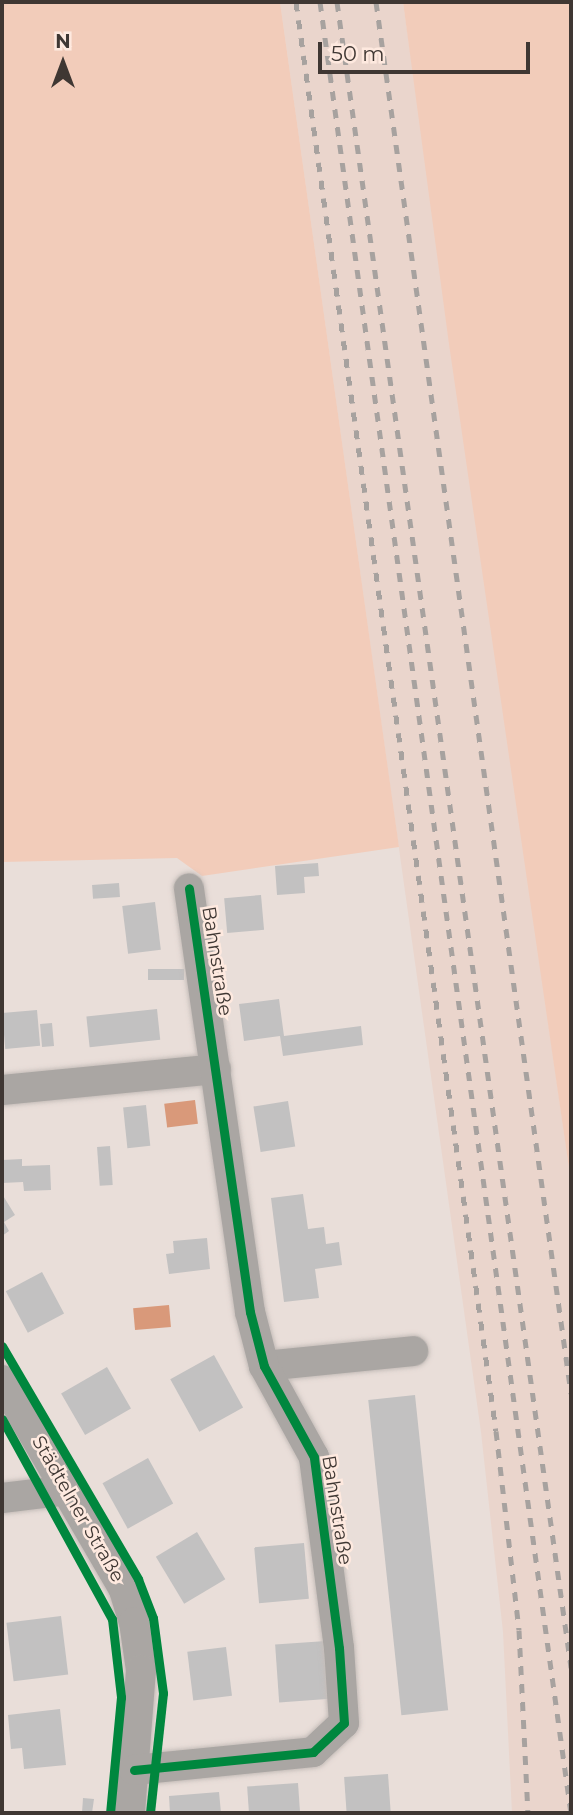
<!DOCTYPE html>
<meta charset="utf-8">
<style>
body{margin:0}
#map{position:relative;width:573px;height:1815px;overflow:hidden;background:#e9ded9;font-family:Montserrat,sans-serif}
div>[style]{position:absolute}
.built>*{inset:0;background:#ead5cc}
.green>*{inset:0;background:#f2ccba}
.water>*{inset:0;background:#d9997a;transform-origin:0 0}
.building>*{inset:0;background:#c2c1c1;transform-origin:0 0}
.roads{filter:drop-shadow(0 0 2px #c5bdb9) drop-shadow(0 0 2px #c5bdb9)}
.minor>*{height:30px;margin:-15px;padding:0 15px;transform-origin:15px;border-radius:15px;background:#aaa6a3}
.rail>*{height:5px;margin-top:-2.5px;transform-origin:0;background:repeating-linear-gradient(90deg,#a7a29f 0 9px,transparent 0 18px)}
.cycleway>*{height:9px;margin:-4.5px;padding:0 4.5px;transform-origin:4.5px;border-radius:4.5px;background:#00873e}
span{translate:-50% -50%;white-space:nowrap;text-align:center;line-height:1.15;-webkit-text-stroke:5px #fee9df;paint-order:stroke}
.street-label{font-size:19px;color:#3f3733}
.frame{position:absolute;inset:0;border:4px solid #3f3733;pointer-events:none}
.north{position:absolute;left:28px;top:28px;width:70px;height:70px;-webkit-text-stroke:5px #fee9df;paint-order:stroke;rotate:0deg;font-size:19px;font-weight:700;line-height:28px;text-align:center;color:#3f3733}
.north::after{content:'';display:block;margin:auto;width:24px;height:32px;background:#3f3733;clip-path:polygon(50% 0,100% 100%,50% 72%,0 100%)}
.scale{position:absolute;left:318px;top:42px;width:212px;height:32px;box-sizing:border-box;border:4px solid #3f3733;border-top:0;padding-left:9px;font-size:21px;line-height:24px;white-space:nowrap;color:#3f3733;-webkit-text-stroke:5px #fee9df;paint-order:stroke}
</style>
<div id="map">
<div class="built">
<i style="clip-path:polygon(280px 2px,403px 2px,571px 1182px,571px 1813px,512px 1813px,503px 1632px,481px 1432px)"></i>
</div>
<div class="green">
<i style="clip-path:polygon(2px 2px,280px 2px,399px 847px,202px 876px,177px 858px,2px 862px)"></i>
<i style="clip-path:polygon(403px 2px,571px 2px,571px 1182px,449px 344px)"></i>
</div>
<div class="water">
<i style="left:195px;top:1100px;width:24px;height:31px;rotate:83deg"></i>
<i style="left:169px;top:1305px;width:22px;height:36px;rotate:85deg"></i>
</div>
<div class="building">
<i style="clip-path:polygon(318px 863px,319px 876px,304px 877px,305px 893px,277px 895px,275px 866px)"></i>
<i style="left:119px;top:883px;width:14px;height:27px;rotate:86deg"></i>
<i style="left:261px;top:895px;width:35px;height:37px;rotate:85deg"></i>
<i style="left:155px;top:902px;width:48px;height:33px;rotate:83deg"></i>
<i style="left:184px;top:969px;width:11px;height:36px;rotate:90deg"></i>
<i style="clip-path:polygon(279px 999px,284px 1036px,361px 1026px,363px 1045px,283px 1056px,280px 1036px,244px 1041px,239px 1004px)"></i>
<i style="left:157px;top:1009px;width:31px;height:71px;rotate:84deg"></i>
<i style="left:37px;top:1010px;width:36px;height:35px;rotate:85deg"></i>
<i style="left:52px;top:1023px;width:23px;height:12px;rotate:85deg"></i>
<i style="left:288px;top:1101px;width:46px;height:35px;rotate:81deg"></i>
<i style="left:146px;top:1105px;width:41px;height:23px;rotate:84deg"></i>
<i style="left:110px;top:1146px;width:39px;height:13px;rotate:86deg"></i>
<i style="clip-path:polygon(22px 1159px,22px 1166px,50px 1165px,51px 1190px,24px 1191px,23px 1182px,2px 1183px,2px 1160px)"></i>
<i style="clip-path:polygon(2px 1194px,15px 1215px,4px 1222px,9px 1231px,2px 1236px)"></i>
<i style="clip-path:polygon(303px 1194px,308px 1229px,324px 1227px,326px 1244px,339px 1242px,342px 1265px,315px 1269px,319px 1298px,284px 1302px,271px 1198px)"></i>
<i style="clip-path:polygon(207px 1238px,210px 1269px,169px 1274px,166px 1254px,174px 1253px,173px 1241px)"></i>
<i style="left:42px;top:1272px;width:47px;height:41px;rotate:62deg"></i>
<i style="left:214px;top:1355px;width:60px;height:50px;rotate:61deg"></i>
<i style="left:107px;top:1367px;width:48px;height:53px;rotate:60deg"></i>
<i style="left:415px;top:1395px;width:317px;height:47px;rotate:84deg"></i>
<i style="left:148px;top:1458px;width:52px;height:52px;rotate:61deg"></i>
<i style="left:197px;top:1532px;width:55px;height:48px;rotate:59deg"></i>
<i style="left:304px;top:1543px;width:56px;height:50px;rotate:85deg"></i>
<i style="left:61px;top:1616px;width:59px;height:55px;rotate:83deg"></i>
<i style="left:326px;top:1641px;width:58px;height:51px;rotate:86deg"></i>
<i style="left:226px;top:1647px;width:49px;height:39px;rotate:83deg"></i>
<i style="clip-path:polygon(60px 1709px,66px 1765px,24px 1769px,22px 1748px,11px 1749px,8px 1715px)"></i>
<i style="left:388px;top:1774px;width:39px;height:44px;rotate:86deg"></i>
<i style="left:298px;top:1783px;width:30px;height:51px;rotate:86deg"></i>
<i style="clip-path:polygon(219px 1792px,221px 1813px,170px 1813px,169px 1796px)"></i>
<i style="clip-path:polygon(83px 1798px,94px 1799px,92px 1813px,82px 1813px)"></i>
</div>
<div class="roads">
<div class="minor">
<i style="left:2px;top:1090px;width:215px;rotate:-5.6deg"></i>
<i style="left:264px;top:1366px;width:150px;rotate:-5.7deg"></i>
<i style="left:2px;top:1380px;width:243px;rotate:59.8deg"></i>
<i style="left:124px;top:1590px;width:34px;rotate:73deg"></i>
<i style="left:134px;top:1622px;width:49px;rotate:81.7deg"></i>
<i style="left:141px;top:1670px;width:143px;rotate:94.4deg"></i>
<i style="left:2px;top:1498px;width:66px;rotate:-6.9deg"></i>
<i style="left:134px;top:1770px;width:180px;rotate:-5.7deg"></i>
<i style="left:313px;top:1752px;width:42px;rotate:-43.1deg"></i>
<i style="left:344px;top:1723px;width:75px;rotate:-93.8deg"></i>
<i style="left:339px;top:1648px;width:193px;rotate:-97.5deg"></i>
<i style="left:314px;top:1457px;width:104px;rotate:-118.8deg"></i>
<i style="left:264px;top:1366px;width:56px;rotate:-104.5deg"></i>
<i style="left:250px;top:1312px;width:428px;rotate:-98.2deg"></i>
</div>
</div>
<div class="rail">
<i style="left:296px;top:2px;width:1443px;rotate:82.03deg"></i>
<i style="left:496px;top:1431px;width:200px;rotate:83.4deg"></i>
<i style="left:519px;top:1630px;width:183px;rotate:87.2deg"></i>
<i style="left:320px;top:2px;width:1828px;rotate:82.11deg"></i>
<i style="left:337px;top:2px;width:1682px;rotate:82deg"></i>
<i style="left:376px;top:2px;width:1405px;rotate:82.02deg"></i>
</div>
<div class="cycleway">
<i style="left:2px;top:1346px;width:270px;rotate:59.7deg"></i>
<i style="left:138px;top:1579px;width:42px;rotate:69deg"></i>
<i style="left:153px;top:1618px;width:76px;rotate:82.4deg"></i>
<i style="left:163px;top:1693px;width:121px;rotate:96.2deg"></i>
<i style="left:2px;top:1419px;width:228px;rotate:61.2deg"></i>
<i style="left:112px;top:1619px;width:79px;rotate:83.4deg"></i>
<i style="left:121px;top:1697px;width:117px;rotate:95.4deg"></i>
<i style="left:134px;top:1770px;width:180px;rotate:-5.7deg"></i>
<i style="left:313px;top:1752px;width:42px;rotate:-43.1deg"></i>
<i style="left:344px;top:1723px;width:75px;rotate:-93.8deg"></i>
<i style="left:339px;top:1648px;width:193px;rotate:-97.5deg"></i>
<i style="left:314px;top:1457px;width:104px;rotate:-118.8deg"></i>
<i style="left:264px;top:1366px;width:56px;rotate:-104.5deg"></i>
<i style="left:250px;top:1312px;width:428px;rotate:-98.2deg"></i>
</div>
<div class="street-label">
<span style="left:217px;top:961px;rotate:81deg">Bahnstraße</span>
<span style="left:78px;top:1509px;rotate:60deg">Städtelner Straße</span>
<span style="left:337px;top:1510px;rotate:81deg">Bahnstraße</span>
</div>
<div class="frame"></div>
<div class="north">N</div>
<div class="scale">50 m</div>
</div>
